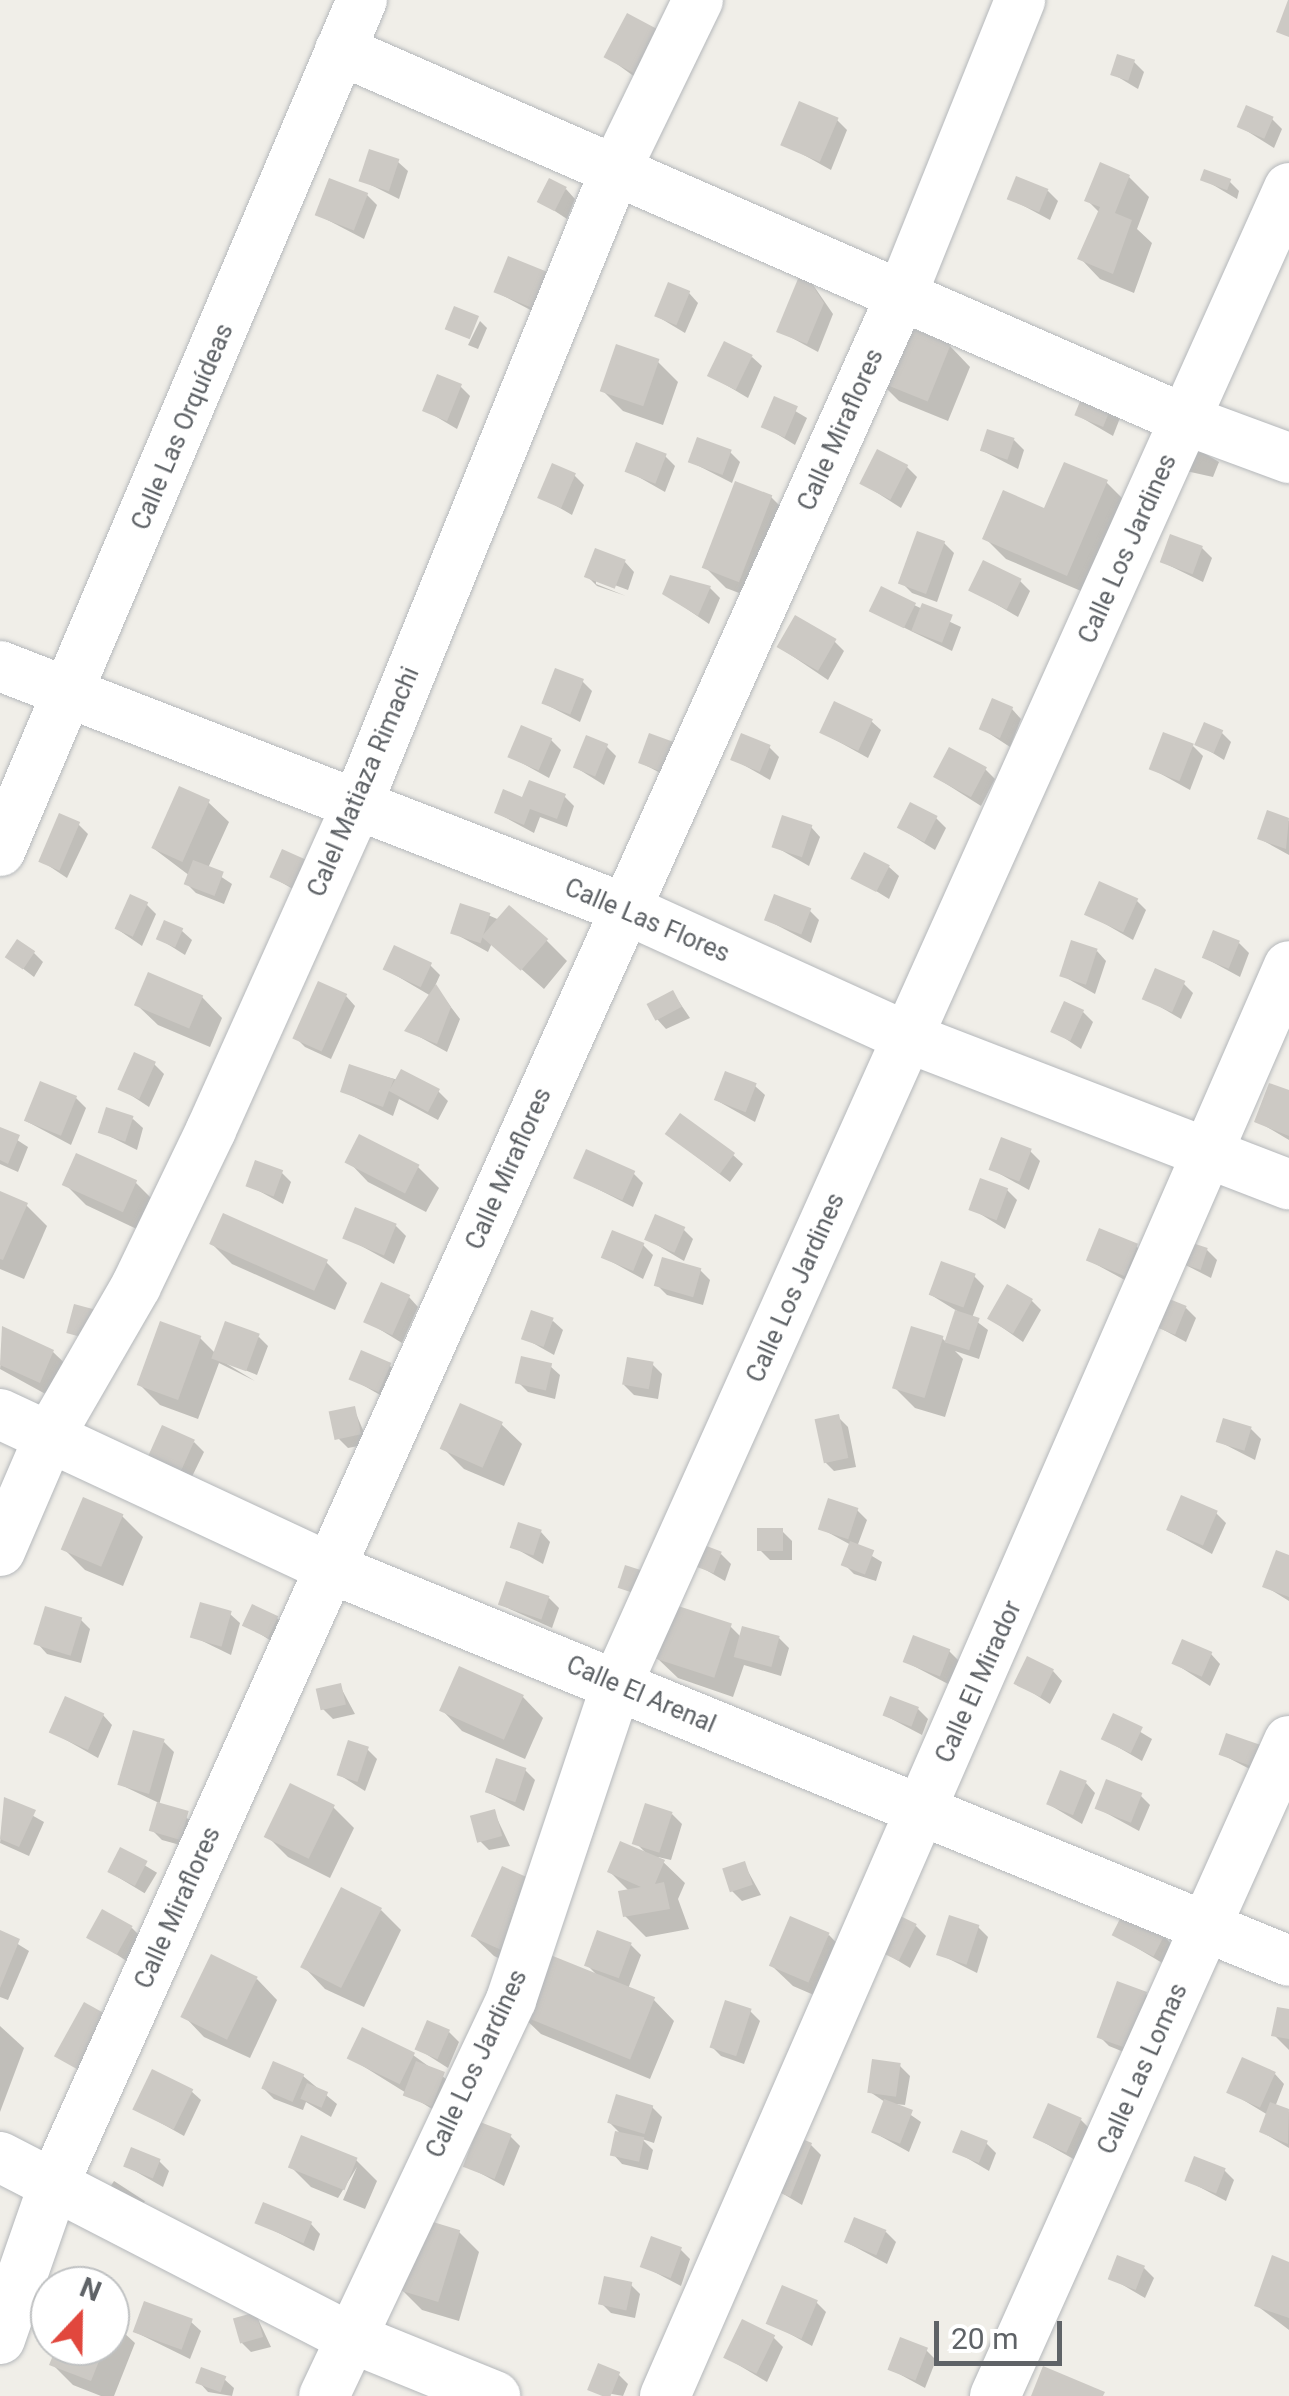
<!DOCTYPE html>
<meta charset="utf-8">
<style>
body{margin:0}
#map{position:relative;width:1289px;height:2396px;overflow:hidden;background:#f0eee8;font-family:Roboto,sans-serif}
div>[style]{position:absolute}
.shadow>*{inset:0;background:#0003;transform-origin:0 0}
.building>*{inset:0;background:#ccc9c4;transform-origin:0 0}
.roads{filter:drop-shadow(0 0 2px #b5b8bb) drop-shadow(0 0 2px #b5b8bb)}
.minor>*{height:50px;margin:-25px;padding:0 25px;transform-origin:25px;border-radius:25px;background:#fff}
span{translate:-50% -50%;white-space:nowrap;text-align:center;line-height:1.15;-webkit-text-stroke:8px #fff;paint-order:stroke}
.street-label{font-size:25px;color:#5f6367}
.north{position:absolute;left:30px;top:2266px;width:100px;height:100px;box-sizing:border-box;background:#fff;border:2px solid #bfc1c2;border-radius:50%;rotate:22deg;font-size:28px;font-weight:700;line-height:40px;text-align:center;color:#5f6367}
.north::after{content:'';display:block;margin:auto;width:35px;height:45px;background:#e1473d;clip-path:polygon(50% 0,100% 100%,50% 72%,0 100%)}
.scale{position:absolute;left:934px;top:2321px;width:128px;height:45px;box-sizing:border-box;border:5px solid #5f6367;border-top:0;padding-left:12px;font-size:30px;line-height:35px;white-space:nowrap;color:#5f6367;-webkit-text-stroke:8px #fff;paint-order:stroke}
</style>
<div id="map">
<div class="shadow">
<i style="clip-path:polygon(628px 16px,661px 96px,606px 56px)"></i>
<i style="clip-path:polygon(1134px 62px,1144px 72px,1138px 89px,1113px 74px)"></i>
<i style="clip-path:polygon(1272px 119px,1282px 129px,1274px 148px,1239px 126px)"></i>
<i style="clip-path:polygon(837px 120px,847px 130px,831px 170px,784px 144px)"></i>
<i style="clip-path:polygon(398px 162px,408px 171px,399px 199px,361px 180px)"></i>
<i style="clip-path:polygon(1129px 177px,1149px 197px,1137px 229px,1152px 243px,1134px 293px,1100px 279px,1080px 258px,1100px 213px,1087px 200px)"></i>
<i style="clip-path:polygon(1203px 179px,1230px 182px,1239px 191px,1237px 199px)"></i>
<i style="clip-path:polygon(566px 189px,575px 199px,567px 219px,541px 202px)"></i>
<i style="clip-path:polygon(1048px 191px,1058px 201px,1050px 220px,1011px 199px)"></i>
<i style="clip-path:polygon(367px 195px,377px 205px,364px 239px,318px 215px)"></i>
<i style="clip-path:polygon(545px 274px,542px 316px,496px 292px)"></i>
<i style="clip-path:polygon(811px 282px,833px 314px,818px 352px,779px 331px)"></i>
<i style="clip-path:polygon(689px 293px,698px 303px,685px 333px,655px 315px)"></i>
<i style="clip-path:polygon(480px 321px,487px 328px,478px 349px,468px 345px)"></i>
<i style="clip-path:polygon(950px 346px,970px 367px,948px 421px,899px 401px,878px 380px)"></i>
<i style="clip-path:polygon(752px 357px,762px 366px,748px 398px,711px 376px)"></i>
<i style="clip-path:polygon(657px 361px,678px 382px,663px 425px,623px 411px,602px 390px)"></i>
<i style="clip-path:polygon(460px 386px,470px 396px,457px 429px,425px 410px)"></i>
<i style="clip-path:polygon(775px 399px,807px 418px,795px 445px,764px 426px)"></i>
<i style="clip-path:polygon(1110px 408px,1120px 418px,1113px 436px,1077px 415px)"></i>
<i style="clip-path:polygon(1014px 440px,1024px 450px,1018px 469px,983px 451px)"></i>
<i style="clip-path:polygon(1184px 441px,1219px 462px,1213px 477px,1186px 471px)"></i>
<i style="clip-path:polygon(730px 452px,740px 462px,732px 483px,691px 462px)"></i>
<i style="clip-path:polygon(665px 456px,675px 466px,665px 492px,628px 471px)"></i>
<i style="clip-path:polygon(907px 467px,917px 477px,901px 508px,862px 483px)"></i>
<i style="clip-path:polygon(574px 475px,584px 485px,572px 515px,541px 497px)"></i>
<i style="clip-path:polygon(1106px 482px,1127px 503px,1088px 594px,1006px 559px,985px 538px)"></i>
<i style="clip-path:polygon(771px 497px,791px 517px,760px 601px,726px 588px,705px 567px)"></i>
<i style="clip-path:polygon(944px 543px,954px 553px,937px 602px,912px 593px,902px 583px)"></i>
<i style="clip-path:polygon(1202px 548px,1212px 558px,1203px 582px,1162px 562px)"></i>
<i style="clip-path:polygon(625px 562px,634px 572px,628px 590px,596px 578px,596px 584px,626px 596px,597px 586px,587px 576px)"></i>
<i style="clip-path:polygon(671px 578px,710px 588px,720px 598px,709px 624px,665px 594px)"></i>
<i style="clip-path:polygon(1020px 581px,1030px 591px,1018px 617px,972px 590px)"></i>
<i style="clip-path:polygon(914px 605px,961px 627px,952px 651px,872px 612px)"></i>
<i style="clip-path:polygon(834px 641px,844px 651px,828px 680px,779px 647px)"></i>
<i style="clip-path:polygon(582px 681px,592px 691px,580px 722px,543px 703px)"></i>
<i style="clip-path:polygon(1012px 709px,1021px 719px,1010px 747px,981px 728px)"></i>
<i style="clip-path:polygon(871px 721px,881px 730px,868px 758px,823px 733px)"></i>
<i style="clip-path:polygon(1221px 732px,1231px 742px,1224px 760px,1198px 744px)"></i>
<i style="clip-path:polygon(651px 736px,676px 781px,641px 763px)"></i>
<i style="clip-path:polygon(551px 740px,561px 750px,549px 778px,511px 757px)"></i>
<i style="clip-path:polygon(606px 746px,616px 756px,604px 785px,575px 767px)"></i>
<i style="clip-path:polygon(1193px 746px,1203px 756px,1190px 790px,1152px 769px)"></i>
<i style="clip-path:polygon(769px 747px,779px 757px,770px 780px,733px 759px)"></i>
<i style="clip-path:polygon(985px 769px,995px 779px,981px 806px,937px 778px)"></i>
<i style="clip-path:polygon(564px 796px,574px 806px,567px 827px,540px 817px,534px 833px,497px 813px,524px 800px)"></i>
<i style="clip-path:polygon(208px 802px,229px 822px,208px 868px,232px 884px,224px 904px,196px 893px,186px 883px,190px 876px,153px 848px)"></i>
<i style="clip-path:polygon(1268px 814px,1289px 821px,1289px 855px,1260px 839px)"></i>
<i style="clip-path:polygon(936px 818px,946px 828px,935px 850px,900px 828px)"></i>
<i style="clip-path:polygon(78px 824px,88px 834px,67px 878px,40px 860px)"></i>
<i style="clip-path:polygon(811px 827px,820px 837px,809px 866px,774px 846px)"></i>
<i style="clip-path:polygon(283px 852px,305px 896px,272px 877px)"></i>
<i style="clip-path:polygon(889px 867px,899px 876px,889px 899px,855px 878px)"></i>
<i style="clip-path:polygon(1136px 900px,1146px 910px,1133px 940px,1088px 914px)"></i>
<i style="clip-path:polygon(146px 904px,156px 914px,142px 946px,117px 929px)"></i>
<i style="clip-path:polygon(809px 910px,819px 920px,811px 943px,767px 920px)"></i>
<i style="clip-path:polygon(488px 915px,546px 940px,567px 961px,544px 989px,492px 943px,488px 952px,452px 932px)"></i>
<i style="clip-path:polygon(182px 931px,192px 940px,185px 955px,158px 938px)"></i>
<i style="clip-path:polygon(1239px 943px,1249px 953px,1240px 977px,1205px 958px)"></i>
<i style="clip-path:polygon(1097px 951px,1106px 961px,1095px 994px,1061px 975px)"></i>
<i style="clip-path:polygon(34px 953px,43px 962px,34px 977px,8px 957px)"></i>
<i style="clip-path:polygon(430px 965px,440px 975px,435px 986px,460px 1019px,447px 1052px,407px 1030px,431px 996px,385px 969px)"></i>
<i style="clip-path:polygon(1183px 983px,1193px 993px,1181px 1019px,1145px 998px)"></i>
<i style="clip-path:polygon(673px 993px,690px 1018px,666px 1029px,657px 1019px)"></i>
<i style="clip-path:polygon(346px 996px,355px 1006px,331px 1059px,305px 1047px,295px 1037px)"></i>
<i style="clip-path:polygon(202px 997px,222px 1018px,210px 1047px,158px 1025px,137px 1005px)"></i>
<i style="clip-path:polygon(1083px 1012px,1093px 1022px,1081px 1049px,1054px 1031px)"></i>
<i style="clip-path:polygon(154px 1064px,164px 1074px,149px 1107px,120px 1088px)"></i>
<i style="clip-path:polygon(351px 1067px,438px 1091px,448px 1101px,438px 1120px,399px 1099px,393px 1116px,342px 1091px)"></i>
<i style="clip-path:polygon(755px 1086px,765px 1095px,755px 1122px,716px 1100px)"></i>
<i style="clip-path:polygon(1289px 1093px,1289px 1140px,1257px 1121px)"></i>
<i style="clip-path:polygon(76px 1098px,86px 1108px,71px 1145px,26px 1121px)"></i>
<i style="clip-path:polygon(133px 1119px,143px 1128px,137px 1150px,101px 1132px)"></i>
<i style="clip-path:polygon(0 1129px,28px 1147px,18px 1172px,0 1164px)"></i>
<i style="clip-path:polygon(667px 1134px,733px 1155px,743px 1164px,730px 1182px)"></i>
<i style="clip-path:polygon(1030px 1151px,1040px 1161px,1029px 1190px,991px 1169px)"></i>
<i style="clip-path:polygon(348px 1161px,418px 1167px,439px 1188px,426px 1212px,368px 1182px)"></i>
<i style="clip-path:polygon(281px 1172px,291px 1182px,283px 1204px,248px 1185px)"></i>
<i style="clip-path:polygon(633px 1173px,643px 1183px,633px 1207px,576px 1178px)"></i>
<i style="clip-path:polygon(135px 1182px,156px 1203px,143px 1232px,86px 1205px,65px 1184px)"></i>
<i style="clip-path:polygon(1007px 1190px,1017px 1200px,1005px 1229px,972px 1209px)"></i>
<i style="clip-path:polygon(0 1194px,26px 1205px,47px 1226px,24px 1279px,0 1269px)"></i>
<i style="clip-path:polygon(396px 1226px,406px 1236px,394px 1264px,345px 1237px)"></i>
<i style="clip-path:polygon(683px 1229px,693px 1239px,684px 1261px,647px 1239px)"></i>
<i style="clip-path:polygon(211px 1243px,326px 1262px,347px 1283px,335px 1310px,232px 1264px)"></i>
<i style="clip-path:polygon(643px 1245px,653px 1255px,643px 1279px,603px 1257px)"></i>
<i style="clip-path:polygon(1136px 1246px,1146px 1256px,1134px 1285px,1088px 1260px)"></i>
<i style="clip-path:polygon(1207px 1250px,1217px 1260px,1211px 1278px,1178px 1261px)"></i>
<i style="clip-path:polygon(700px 1270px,710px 1280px,703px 1305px,667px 1295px,657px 1285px)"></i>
<i style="clip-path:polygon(974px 1276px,984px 1286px,972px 1318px,988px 1330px,979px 1359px,955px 1351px,963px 1359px,945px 1417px,915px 1408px,894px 1387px,942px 1338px,947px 1343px,957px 1311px,931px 1295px)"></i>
<i style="clip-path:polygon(409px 1297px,418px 1307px,402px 1343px,366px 1321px)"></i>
<i style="clip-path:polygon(1031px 1300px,1041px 1310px,1023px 1342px,990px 1319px)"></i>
<i style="clip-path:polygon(1186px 1308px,1196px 1318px,1186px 1342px,1149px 1322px)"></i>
<i style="clip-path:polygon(553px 1321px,563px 1330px,554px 1355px,524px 1338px)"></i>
<i style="clip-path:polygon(4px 1330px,53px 1352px,74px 1372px,60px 1402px,0 1369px)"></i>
<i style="clip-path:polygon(259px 1337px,268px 1346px,257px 1375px,222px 1361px,255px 1381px,219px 1363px,198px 1419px,160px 1405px,139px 1384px,200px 1338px,216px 1354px)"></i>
<i style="clip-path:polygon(652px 1364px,662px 1374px,658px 1399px,634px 1395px,624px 1385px)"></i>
<i style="clip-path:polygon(389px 1365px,399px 1375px,389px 1400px,352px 1379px)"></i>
<i style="clip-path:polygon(550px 1366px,560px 1375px,555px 1399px,528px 1392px,518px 1382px)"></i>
<i style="clip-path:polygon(354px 1409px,369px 1444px,348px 1448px,338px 1438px)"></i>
<i style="clip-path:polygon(838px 1417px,848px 1427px,856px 1467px,834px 1471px,824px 1461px)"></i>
<i style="clip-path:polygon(501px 1424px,522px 1444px,504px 1486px,464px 1469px,443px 1448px)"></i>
<i style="clip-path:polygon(1251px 1429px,1261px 1439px,1255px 1460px,1218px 1441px)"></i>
<i style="clip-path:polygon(194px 1442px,204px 1452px,183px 1495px,154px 1481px)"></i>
<i style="clip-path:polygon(857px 1510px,867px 1520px,857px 1547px,882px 1562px,876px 1581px,854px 1574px,844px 1564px,851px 1545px,820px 1528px)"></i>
<i style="clip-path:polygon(1216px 1513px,1226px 1523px,1212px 1554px,1168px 1530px)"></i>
<i style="clip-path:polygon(122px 1516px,143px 1537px,123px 1586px,85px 1570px,64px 1549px)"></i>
<i style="clip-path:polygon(782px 1531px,792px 1541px,792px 1560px,770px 1560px,760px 1550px)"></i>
<i style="clip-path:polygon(541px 1532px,550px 1542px,543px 1564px,513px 1547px)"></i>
<i style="clip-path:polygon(721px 1554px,731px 1564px,725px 1581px,699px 1566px)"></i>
<i style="clip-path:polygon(1289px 1558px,1289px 1601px,1265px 1586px)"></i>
<i style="clip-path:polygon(549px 1598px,559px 1608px,552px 1628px,501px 1605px)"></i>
<i style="clip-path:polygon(230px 1614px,240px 1623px,231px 1655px,192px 1636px)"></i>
<i style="clip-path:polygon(277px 1618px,287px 1628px,279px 1646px,246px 1625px)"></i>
<i style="clip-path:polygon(80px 1619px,90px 1629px,81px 1663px,47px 1654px,38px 1644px)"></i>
<i style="clip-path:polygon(730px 1626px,741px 1637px,779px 1638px,789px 1648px,781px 1676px,744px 1665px,733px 1697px,678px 1678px,657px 1658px)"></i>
<i style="clip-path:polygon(949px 1651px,959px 1661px,950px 1685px,906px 1662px)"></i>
<i style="clip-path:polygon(1211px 1654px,1220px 1664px,1210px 1686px,1174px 1663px)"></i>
<i style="clip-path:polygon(1053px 1671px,1062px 1681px,1050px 1704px,1016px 1682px)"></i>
<i style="clip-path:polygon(340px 1686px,355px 1714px,333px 1719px,323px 1709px)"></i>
<i style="clip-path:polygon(523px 1697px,543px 1718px,525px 1759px,462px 1731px,442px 1710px)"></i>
<i style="clip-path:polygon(918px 1709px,928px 1719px,922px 1735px,886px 1716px)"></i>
<i style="clip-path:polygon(103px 1715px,112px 1725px,98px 1758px,52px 1732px)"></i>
<i style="clip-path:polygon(1114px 1716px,1152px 1739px,1142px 1761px,1104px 1739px)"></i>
<i style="clip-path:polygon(1228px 1736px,1261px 1775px,1221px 1754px)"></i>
<i style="clip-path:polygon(164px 1742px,174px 1752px,159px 1805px,197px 1823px,191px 1848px,162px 1840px,152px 1830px,159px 1803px,121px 1785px)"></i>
<i style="clip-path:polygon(367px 1749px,377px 1759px,365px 1791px,338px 1774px)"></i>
<i style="clip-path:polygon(525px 1770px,535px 1780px,524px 1811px,487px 1792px)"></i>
<i style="clip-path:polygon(1086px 1783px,1095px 1793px,1082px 1824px,1048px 1804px)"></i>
<i style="clip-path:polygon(1140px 1795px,1150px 1805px,1139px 1831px,1097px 1808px)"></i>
<i style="clip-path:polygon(5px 1800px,44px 1822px,29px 1856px,0 1843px)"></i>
<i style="clip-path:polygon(333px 1807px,354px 1828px,330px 1878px,288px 1857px,267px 1836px)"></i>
<i style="clip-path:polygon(494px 1812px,510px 1846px,489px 1850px,479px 1840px)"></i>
<i style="clip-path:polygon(672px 1814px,682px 1824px,671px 1860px,658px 1857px,685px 1883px,678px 1899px,689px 1929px,646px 1937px,625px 1916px,630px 1892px,610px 1872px,648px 1855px,636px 1843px)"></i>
<i style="left:121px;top:1851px;width:42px;height:24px;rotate:31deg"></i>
<i style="clip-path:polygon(744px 1864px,761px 1895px,742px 1901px,732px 1891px)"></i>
<i style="clip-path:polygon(533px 1883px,524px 1970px,494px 1956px,473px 1936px)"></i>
<i style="clip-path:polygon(381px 1910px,401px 1930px,364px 2007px,325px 1989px,305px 1968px)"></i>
<i style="clip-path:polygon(916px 1926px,926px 1936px,910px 1968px,874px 1946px)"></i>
<i style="clip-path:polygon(978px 1927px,988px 1937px,977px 1973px,939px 1954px)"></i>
<i style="clip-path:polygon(132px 1928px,142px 1938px,128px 1962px,90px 1937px)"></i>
<i style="clip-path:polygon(0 1933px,29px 1951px,8px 2000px,0 1997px)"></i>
<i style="clip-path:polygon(829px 1935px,849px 1956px,830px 2002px,793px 1986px,772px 1966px)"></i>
<i style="clip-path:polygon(1115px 1935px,1164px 1936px,1173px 1946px,1164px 1964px)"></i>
<i style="clip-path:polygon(631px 1945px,641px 1955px,628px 1989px,654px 2000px,674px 2021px,650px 2079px,541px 2034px,520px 2014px,599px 1977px,587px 1965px)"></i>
<i style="clip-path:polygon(257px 1979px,277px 2000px,250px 2058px,204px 2037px,184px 2016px)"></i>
<i style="clip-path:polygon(1146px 1994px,1155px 2004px,1136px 2057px,1109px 2046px,1099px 2036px)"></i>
<i style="clip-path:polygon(750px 2011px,760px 2021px,744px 2064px,721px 2056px,711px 2046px)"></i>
<i style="clip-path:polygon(1289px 2012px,1289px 2050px,1274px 2035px)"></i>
<i style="clip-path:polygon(0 2026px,24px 2048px,0 2112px)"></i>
<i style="clip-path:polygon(449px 2032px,459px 2042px,448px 2068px,418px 2049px)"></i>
<i style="clip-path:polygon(413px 2055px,453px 2084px,440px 2114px,350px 2058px)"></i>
<i style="clip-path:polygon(900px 2066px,910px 2076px,905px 2105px,895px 2104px,921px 2122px,909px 2152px,873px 2132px,885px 2102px,870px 2092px)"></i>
<i style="clip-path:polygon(1275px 2074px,1284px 2084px,1275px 2107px,1289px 2112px,1289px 2148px,1262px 2132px,1268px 2115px,1230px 2092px)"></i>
<i style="clip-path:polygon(303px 2076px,337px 2104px,331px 2117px,306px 2102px,303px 2110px,274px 2099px,264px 2089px)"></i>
<i style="clip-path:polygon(191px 2091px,201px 2100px,184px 2136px,136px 2109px)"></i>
<i style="clip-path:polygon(652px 2107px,662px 2117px,654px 2143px,642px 2139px,653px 2150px,648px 2170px,622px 2164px,613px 2154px,623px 2136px,610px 2123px)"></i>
<i style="clip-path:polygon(1081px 2120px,1091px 2130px,1077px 2161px,1036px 2138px)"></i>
<i style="clip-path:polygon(510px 2136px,520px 2146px,504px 2186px,465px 2165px)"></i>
<i style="clip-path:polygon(986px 2143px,996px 2153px,989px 2171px,955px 2151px)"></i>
<i style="clip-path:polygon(811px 2145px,821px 2155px,802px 2205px,770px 2186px)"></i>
<i style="clip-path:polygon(356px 2160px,377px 2181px,365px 2209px,343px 2200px,357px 2167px,338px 2198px,311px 2187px,290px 2166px)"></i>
<i style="clip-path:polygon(159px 2161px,169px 2171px,163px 2187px,126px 2166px)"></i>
<i style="clip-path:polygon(1224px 2170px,1234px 2180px,1226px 2201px,1188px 2181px)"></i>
<i style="left:114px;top:2181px;width:37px;height:14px;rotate:33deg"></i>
<i style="clip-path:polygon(257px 2222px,311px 2224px,320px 2234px,314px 2251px)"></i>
<i style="clip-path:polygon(459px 2232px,479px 2252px,459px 2321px,422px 2310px,401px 2289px)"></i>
<i style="clip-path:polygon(886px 2232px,896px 2242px,887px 2264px,846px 2242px)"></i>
<i style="clip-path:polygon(680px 2249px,690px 2259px,681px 2286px,643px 2266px)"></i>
<i style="clip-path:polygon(1289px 2264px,1289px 2330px,1256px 2305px)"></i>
<i style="clip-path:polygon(1144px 2268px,1154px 2278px,1145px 2298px,1111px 2278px)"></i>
<i style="clip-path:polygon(630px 2284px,640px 2294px,635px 2318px,611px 2313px,601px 2303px)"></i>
<i style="clip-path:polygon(816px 2302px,826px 2312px,812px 2346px,770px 2323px)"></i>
<i style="clip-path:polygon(256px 2315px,271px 2347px,251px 2352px,241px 2342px)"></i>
<i style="clip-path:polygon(110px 2320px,135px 2343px,114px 2396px,101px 2396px,73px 2385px,52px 2364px,60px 2346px,110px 2346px)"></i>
<i style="clip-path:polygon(191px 2322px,201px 2331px,190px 2359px,135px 2332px)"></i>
<i style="clip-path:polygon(773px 2337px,783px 2347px,767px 2382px,727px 2358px)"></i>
<i style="clip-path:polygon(926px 2350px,936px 2360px,925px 2388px,890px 2369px)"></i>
<i style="clip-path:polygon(618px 2374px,628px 2384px,623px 2396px,590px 2390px)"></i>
<i style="clip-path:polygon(224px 2379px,234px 2388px,232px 2396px,208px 2392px,199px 2382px)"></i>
</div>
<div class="building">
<i style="clip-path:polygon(1288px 0,1289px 0,1289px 37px,1276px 32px)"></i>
<i style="left:627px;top:13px;width:42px;height:50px;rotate:28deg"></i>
<i style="left:1117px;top:54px;width:19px;height:22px;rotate:18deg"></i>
<i style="left:799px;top:101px;width:43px;height:48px;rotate:23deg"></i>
<i style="left:1246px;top:105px;width:30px;height:24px;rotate:23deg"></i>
<i style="left:369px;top:149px;width:32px;height:34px;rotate:18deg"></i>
<i style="clip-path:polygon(1100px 162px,1130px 175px,1115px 213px,1132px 220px,1113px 274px,1077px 259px,1100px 207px,1084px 201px)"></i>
<i style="left:1204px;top:169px;width:29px;height:12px;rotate:20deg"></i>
<i style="left:1016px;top:176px;width:35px;height:25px;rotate:22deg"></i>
<i style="left:329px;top:178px;width:42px;height:40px;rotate:21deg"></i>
<i style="left:549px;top:178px;width:20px;height:27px;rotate:27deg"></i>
<i style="left:508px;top:256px;width:42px;height:39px;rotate:22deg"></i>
<i style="clip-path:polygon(802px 269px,824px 303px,807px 344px,776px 332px)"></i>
<i style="left:668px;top:282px;width:24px;height:37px;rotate:22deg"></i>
<i style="left:454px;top:306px;width:27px;height:25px;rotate:22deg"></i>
<i style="left:899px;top:323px;width:56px;height:62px;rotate:22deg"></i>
<i style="left:724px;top:341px;width:32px;height:39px;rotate:26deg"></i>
<i style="left:616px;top:344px;width:46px;height:50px;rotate:19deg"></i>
<i style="left:437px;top:374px;width:27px;height:40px;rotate:22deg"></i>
<i style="left:1083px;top:394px;width:31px;height:23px;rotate:22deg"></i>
<i style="left:774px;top:396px;width:26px;height:34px;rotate:23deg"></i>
<i style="left:987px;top:429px;width:29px;height:23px;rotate:18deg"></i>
<i style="left:697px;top:437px;width:37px;height:27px;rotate:20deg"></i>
<i style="left:636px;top:442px;width:33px;height:32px;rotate:21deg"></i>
<i style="left:877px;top:449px;width:35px;height:39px;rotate:27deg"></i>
<i style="clip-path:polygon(1064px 462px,1108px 480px,1067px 576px,982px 539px,1003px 490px,1044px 508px)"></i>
<i style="left:552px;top:463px;width:26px;height:38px;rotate:23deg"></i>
<i style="left:735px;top:481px;width:40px;height:93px;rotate:21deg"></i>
<i style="left:917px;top:531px;width:30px;height:56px;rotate:20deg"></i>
<i style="left:1170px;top:534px;width:35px;height:30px;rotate:20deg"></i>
<i style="left:595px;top:548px;width:33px;height:31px;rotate:21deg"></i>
<i style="left:983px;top:560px;width:43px;height:34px;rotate:26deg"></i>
<i style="clip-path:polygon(670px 575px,711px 586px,698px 616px,662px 594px)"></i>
<i style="left:881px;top:586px;width:39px;height:28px;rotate:26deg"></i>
<i style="left:922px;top:603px;width:33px;height:30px;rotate:21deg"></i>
<i style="left:795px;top:615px;width:48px;height:37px;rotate:30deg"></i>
<i style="left:555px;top:668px;width:31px;height:38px;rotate:21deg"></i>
<i style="left:992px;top:698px;width:23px;height:34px;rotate:23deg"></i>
<i style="left:834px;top:701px;width:43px;height:35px;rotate:25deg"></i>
<i style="left:1204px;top:722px;width:21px;height:25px;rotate:23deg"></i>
<i style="left:521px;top:725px;width:34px;height:35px;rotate:23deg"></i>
<i style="left:1163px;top:732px;width:33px;height:40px;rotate:21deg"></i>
<i style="left:649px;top:733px;width:30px;height:32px;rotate:20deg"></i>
<i style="left:741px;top:733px;width:32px;height:29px;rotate:22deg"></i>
<i style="left:586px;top:735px;width:24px;height:35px;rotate:22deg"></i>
<i style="left:949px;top:747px;width:43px;height:34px;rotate:28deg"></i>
<i style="clip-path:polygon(529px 780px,566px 794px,557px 819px,530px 809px,524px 825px,494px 813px,503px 789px,522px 797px)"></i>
<i style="left:179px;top:786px;width:34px;height:68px;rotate:24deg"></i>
<i style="left:910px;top:802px;width:31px;height:29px;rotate:27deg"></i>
<i style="clip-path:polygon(1267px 810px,1289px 818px,1286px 849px,1257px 839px)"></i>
<i style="left:59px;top:813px;width:23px;height:53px;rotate:23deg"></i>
<i style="left:782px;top:815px;width:32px;height:34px;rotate:18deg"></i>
<i style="left:282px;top:849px;width:27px;height:31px;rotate:24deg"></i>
<i style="left:864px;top:852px;width:29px;height:30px;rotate:27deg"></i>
<i style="left:193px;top:860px;width:33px;height:26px;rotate:21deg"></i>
<i style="left:1099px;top:881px;width:43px;height:37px;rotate:24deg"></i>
<i style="left:130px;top:894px;width:20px;height:38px;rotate:24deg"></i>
<i style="left:774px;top:894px;width:40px;height:28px;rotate:21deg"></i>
<i style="left:460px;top:903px;width:32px;height:32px;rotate:18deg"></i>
<i style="left:509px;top:905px;width:52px;height:42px;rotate:41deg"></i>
<i style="left:164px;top:920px;width:21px;height:21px;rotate:23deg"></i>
<i style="left:1213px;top:930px;width:29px;height:30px;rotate:22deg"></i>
<i style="left:17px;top:939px;width:22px;height:22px;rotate:34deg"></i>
<i style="left:1071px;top:940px;width:28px;height:38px;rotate:18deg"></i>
<i style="left:394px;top:945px;width:42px;height:27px;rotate:25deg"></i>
<i style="left:1155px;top:968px;width:33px;height:34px;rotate:23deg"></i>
<i style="left:148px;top:972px;width:60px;height:36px;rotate:23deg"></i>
<i style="left:318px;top:981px;width:32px;height:63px;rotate:24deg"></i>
<i style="clip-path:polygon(436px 984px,451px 1007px,437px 1044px,404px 1031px)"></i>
<i style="left:673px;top:990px;width:19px;height:30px;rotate:62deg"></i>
<i style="left:1064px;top:1001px;width:22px;height:34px;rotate:24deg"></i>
<i style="left:134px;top:1052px;width:24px;height:41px;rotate:24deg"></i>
<i style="clip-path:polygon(349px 1064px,394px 1079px,390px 1089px,401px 1069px,440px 1089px,428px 1112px,389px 1091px,383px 1107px,340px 1092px)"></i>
<i style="left:725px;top:1071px;width:34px;height:31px;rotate:21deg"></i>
<i style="left:40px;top:1081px;width:40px;height:43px;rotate:22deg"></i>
<i style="clip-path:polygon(1269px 1083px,1289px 1090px,1289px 1136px,1254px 1122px)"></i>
<i style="left:106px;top:1107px;width:29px;height:27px;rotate:18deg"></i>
<i style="left:680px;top:1113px;width:68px;height:26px;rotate:36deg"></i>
<i style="clip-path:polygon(0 1127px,20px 1135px,8px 1164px,0 1160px)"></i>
<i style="left:359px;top:1134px;width:68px;height:32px;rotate:27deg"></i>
<i style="left:1001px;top:1137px;width:33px;height:35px;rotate:21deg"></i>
<i style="left:586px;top:1149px;width:54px;height:32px;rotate:24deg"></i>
<i style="left:76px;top:1153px;width:67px;height:35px;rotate:24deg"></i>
<i style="left:255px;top:1160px;width:30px;height:28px;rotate:20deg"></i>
<i style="left:980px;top:1178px;width:30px;height:34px;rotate:20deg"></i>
<i style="clip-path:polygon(0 1191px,28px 1203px,3px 1260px,0 1259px)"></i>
<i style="left:355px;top:1207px;width:45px;height:34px;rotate:22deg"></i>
<i style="left:223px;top:1213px;width:115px;height:34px;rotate:24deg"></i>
<i style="left:655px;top:1214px;width:33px;height:28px;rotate:23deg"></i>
<i style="left:1099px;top:1228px;width:42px;height:35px;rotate:22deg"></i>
<i style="left:612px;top:1230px;width:35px;height:30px;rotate:22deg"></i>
<i style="left:1183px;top:1240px;width:26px;height:23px;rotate:18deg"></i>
<i style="left:662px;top:1257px;width:41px;height:30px;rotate:16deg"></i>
<i style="left:941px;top:1261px;width:37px;height:36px;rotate:20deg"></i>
<i style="left:381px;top:1282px;width:32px;height:44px;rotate:24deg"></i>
<i style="left:1007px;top:1284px;width:30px;height:40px;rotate:30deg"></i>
<i style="left:1157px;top:1294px;width:32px;height:31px;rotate:22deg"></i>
<i style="left:74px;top:1304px;width:28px;height:30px;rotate:15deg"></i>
<i style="left:531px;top:1310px;width:24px;height:31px;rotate:19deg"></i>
<i style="left:955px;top:1310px;width:26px;height:34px;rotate:18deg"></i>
<i style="left:160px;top:1321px;width:44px;height:68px;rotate:20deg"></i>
<i style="left:225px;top:1321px;width:37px;height:40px;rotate:20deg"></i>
<i style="clip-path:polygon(2px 1326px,54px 1350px,40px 1383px,0 1365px)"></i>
<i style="left:911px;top:1326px;width:34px;height:65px;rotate:17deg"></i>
<i style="left:361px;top:1350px;width:33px;height:32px;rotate:23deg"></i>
<i style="left:521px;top:1356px;width:32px;height:28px;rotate:13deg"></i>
<i style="left:627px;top:1357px;width:27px;height:28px;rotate:10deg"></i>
<i style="left:460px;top:1403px;width:47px;height:50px;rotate:24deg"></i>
<i style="left:355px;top:1406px;width:29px;height:27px;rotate:78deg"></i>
<i style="left:839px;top:1414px;width:45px;height:25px;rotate:78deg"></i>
<i style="left:1223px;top:1418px;width:30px;height:25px;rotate:17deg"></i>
<i style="left:162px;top:1425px;width:36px;height:51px;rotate:24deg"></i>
<i style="left:1181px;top:1495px;width:40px;height:38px;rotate:23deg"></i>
<i style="left:83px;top:1497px;width:44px;height:57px;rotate:23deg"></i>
<i style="left:828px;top:1498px;width:32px;height:33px;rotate:18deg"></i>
<i style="left:518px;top:1522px;width:25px;height:27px;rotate:18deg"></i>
<i style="left:757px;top:1528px;width:26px;height:23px"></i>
<i style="left:850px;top:1541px;width:26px;height:26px;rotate:21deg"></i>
<i style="left:704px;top:1545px;width:19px;height:23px;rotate:21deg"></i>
<i style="clip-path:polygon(1276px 1550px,1289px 1555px,1289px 1597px,1262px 1587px)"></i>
<i style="left:625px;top:1565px;width:35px;height:24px;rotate:18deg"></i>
<i style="left:506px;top:1581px;width:46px;height:25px;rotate:19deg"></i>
<i style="left:200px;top:1602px;width:33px;height:37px;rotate:16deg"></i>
<i style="left:252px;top:1604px;width:29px;height:24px;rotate:25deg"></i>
<i style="left:672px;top:1604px;width:63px;height:57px;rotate:18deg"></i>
<i style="left:45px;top:1606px;width:39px;height:40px;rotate:17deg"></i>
<i style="left:742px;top:1626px;width:39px;height:32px;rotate:15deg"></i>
<i style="left:913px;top:1635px;width:40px;height:29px;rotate:21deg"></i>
<i style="left:1182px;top:1639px;width:33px;height:27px;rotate:23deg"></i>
<i style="left:1027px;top:1656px;width:30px;height:31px;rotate:26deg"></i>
<i style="left:459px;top:1666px;width:71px;height:49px;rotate:24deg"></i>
<i style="left:341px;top:1683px;width:22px;height:26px;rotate:77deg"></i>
<i style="left:65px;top:1696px;width:43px;height:40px;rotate:24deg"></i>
<i style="left:890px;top:1696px;width:31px;height:21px;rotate:21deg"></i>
<i style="left:1113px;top:1713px;width:33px;height:29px;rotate:25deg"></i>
<i style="left:133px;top:1730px;width:33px;height:57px;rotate:16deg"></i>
<i style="left:1226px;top:1733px;width:36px;height:23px;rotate:19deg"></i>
<i style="left:348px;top:1740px;width:22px;height:37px;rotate:18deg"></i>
<i style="left:496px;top:1758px;width:32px;height:36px;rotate:18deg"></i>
<i style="left:1060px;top:1770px;width:29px;height:37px;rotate:22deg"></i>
<i style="left:1106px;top:1779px;width:39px;height:32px;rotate:21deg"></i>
<i style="left:290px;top:1783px;width:50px;height:60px;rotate:26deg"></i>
<i style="clip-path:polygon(4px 1797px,36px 1810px,19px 1847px,0 1839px)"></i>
<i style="left:157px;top:1802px;width:33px;height:30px;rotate:16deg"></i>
<i style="left:645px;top:1803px;width:29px;height:43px;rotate:18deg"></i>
<i style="left:495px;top:1809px;width:28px;height:26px;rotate:75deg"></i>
<i style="clip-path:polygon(620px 1841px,665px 1860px,655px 1884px,664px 1882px,670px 1909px,623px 1917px,618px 1891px,641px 1887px,607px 1872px)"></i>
<i style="left:120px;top:1847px;width:31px;height:28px;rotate:27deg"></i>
<i style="left:745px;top:1861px;width:25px;height:24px;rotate:72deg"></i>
<i style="left:502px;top:1866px;width:36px;height:77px;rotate:24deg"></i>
<i style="left:341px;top:1887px;width:46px;height:90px;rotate:27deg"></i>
<i style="left:102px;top:1909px;width:35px;height:33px;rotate:29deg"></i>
<i style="left:888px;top:1910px;width:32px;height:41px;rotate:26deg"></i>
<i style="left:1123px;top:1913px;width:47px;height:25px;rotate:27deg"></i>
<i style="left:949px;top:1915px;width:32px;height:42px;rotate:18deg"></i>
<i style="left:790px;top:1916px;width:43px;height:54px;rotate:23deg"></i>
<i style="clip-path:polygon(0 1930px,20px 1939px,0 1988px)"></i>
<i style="left:597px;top:1930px;width:37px;height:38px;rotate:20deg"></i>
<i style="left:543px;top:1952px;width:121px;height:67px;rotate:22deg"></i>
<i style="left:211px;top:1954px;width:52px;height:70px;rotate:26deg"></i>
<i style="left:1117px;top:1981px;width:32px;height:60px;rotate:20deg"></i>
<i style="left:725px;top:2000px;width:28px;height:50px;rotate:18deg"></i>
<i style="left:84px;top:2002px;width:39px;height:62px;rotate:29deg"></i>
<i style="clip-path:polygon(1277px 2007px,1289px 2009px,1289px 2039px,1271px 2036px)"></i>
<i style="left:427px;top:2020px;width:25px;height:32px;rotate:23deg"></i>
<i style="left:362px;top:2027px;width:59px;height:35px;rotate:26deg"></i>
<i style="left:1242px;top:2057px;width:37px;height:39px;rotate:24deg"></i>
<i style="left:872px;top:2059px;width:29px;height:34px;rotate:8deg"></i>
<i style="left:273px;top:2061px;width:34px;height:30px;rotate:23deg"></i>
<i style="left:416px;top:2061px;width:31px;height:37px;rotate:21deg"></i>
<i style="left:152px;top:2069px;width:46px;height:45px;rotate:26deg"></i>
<i style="left:307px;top:2083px;width:23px;height:17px;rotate:23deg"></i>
<i style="left:616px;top:2094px;width:39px;height:30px;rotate:17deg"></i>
<i style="left:884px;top:2099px;width:31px;height:36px;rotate:21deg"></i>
<i style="clip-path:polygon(1270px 2102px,1289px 2109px,1288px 2144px,1259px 2132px)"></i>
<i style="left:1048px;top:2103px;width:37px;height:38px;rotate:24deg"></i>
<i style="left:480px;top:2122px;width:34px;height:48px;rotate:21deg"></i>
<i style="left:961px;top:2130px;width:29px;height:24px;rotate:22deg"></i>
<i style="left:615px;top:2131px;width:30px;height:25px;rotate:12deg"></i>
<i style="left:787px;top:2133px;width:27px;height:58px;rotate:22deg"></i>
<i style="left:301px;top:2135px;width:61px;height:35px;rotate:22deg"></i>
<i style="left:131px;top:2147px;width:32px;height:21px;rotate:22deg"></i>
<i style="left:1194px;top:2156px;width:34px;height:27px;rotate:21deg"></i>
<i style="left:263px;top:2202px;width:53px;height:23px;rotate:22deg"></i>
<i style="left:854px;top:2217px;width:35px;height:27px;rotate:22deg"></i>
<i style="left:420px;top:2218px;width:42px;height:75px;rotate:17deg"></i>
<i style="left:651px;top:2236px;width:33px;height:33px;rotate:20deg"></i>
<i style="left:1117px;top:2255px;width:30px;height:26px;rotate:21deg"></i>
<i style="clip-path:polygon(1272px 2255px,1289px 2262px,1289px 2318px,1254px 2306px)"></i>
<i style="left:604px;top:2276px;width:29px;height:29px;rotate:12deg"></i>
<i style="left:782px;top:2285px;width:39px;height:42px;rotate:23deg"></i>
<i style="left:144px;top:2301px;width:52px;height:33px;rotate:20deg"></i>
<i style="left:256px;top:2312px;width:26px;height:24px;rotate:74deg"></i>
<i style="left:742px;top:2319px;width:37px;height:43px;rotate:26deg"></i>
<i style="left:900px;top:2337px;width:30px;height:35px;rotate:21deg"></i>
<i style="clip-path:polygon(57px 2346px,105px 2346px,91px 2381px,49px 2365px)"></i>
<i style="left:598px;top:2363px;width:24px;height:29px;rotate:22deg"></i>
<i style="clip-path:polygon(1043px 2366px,1105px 2392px,1103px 2396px,1031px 2396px)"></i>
<i style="left:201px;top:2367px;width:27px;height:17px;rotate:20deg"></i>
</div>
<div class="roads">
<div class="minor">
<i style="left:340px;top:50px;width:923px;rotate:23.62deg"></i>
<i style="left:1186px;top:420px;width:110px;rotate:20.3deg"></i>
<i style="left:0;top:666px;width:672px;rotate:21.22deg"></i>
<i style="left:626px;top:909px;width:311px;rotate:24.5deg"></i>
<i style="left:909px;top:1038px;width:407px;rotate:21.1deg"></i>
<i style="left:0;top:851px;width:925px;rotate:-66.96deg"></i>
<i style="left:0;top:1414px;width:364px;rotate:25deg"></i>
<i style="left:330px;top:1568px;width:1036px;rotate:22.28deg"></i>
<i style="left:0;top:1551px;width:126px;rotate:-66.7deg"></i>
<i style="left:50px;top:1435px;width:172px;rotate:-60deg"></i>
<i style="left:136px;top:1286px;width:173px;rotate:-64.3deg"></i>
<i style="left:211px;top:1130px;width:354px;rotate:-65.8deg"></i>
<i style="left:356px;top:807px;width:687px;rotate:-67.84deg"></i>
<i style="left:615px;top:171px;width:190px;rotate:-64.1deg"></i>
<i style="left:0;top:2157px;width:390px;rotate:27.3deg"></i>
<i style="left:347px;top:2336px;width:160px;rotate:22.1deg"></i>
<i style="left:0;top:2339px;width:167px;rotate:-70.8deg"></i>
<i style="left:55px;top:2181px;width:2068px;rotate:-65.83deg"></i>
<i style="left:902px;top:294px;width:317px;rotate:-68.1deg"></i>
<i style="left:324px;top:2396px;width:438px;rotate:-64.7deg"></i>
<i style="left:511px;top:2000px;width:333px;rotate:-71.5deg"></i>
<i style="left:617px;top:1684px;width:1640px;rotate:-65.81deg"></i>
<i style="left:665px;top:2396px;width:1560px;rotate:-66.43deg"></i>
<i style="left:995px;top:2396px;width:718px;rotate:-65.83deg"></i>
</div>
</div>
<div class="street-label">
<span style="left:183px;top:427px;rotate:-67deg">Calle Las Orquídeas</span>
<span style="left:841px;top:430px;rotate:-66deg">Calle Miraflores</span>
<span style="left:1128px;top:549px;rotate:-66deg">Calle Los Jardines</span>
<span style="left:364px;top:782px;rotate:-67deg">Calel Matiaza Rimachi</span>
<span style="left:647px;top:921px;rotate:23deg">Calle Las Flores</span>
<span style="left:509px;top:1169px;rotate:-66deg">Calle Miraflores</span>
<span style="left:796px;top:1288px;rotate:-66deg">Calle Los Jardines</span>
<span style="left:979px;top:1682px;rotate:-66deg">Calle El Mirador</span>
<span style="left:641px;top:1695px;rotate:23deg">Calle El Arenal</span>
<span style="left:178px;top:1908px;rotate:-66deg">Calle Miraflores</span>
<span style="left:477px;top:2064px;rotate:-65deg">Calle Los Jardines</span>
<span style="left:1143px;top:2069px;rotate:-66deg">Calle Las Lomas</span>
</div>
<div class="north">N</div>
<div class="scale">20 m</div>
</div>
